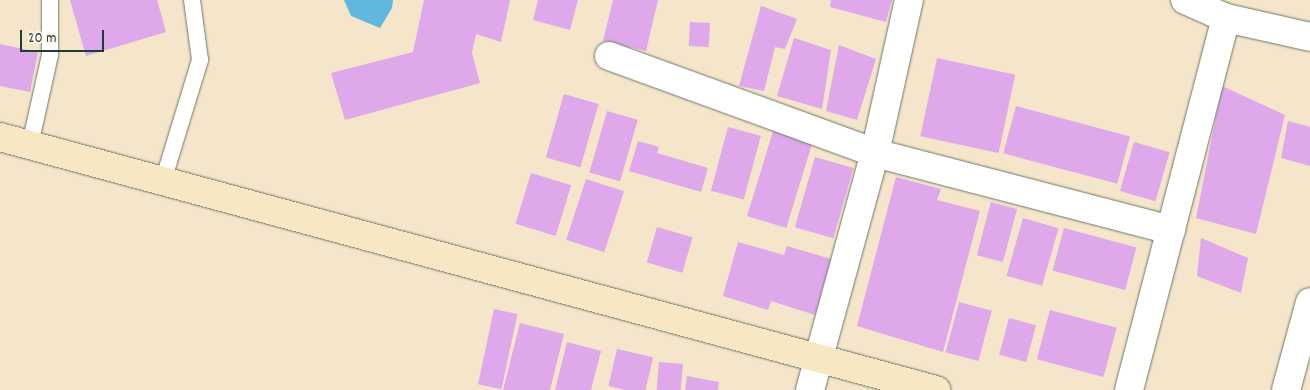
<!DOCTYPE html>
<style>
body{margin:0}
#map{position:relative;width:1310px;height:390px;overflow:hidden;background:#f5e5ca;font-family:Dekko,sans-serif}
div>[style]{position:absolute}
.water>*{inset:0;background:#61b7dd}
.building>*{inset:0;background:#dea8eb;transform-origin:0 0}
.roads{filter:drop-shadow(0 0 1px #6a7868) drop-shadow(0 0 1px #6a7868)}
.service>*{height:16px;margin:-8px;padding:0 8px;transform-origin:8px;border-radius:8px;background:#fff}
.minor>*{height:28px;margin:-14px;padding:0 14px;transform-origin:14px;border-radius:14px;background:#fff}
.secondary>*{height:28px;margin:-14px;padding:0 14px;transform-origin:14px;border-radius:14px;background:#f7e8c3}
span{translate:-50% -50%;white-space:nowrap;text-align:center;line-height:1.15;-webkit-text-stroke:4px #fcf5e5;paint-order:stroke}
.scale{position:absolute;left:20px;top:30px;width:84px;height:22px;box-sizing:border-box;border:2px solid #1f3d34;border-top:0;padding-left:6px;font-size:15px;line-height:18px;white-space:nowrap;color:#1f3d34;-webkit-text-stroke:4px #fcf5e5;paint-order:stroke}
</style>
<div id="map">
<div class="water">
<i style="clip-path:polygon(344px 0,393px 0,392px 8px,380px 28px,351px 16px)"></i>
</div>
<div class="building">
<i style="clip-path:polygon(70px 0,157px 0,166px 32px,86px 56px)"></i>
<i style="clip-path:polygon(424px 0,510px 0,501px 42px,476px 34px,472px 53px,480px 83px,345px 120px,331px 73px,413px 52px)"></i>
<i style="clip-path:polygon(538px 0,578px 0,570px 30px,533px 20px)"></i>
<i style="clip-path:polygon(613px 0,658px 0,646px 51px,603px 41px)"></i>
<i style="clip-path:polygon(831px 0,892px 0,886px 22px,830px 7px)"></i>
<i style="clip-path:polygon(761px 6px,797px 19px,785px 49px,775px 47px,764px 91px,739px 86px)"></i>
<i style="left:690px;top:22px;width:20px;height:24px;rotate:3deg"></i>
<i style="clip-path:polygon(794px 38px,831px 50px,822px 109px,777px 96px)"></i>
<i style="clip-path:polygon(0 44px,38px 52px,30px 92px,0 86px)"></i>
<i style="clip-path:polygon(839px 45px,876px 59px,857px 120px,826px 111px)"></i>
<i style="left:937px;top:58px;width:80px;height:80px;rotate:12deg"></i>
<i style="clip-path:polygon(1222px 86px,1285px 115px,1256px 234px,1196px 218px)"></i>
<i style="left:564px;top:94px;width:36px;height:66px;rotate:16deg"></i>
<i style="left:1016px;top:106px;width:118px;height:49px;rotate:15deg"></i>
<i style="left:607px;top:111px;width:32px;height:64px;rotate:16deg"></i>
<i style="clip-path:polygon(1288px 121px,1310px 127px,1310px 166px,1281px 158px)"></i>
<i style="left:728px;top:127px;width:34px;height:66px;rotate:15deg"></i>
<i style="left:774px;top:128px;width:41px;height:92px;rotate:17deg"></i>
<i style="clip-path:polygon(638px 141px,659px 147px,657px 153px,708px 168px,701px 192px,629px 171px)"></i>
<i style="left:1134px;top:142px;width:37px;height:51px;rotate:16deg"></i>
<i style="left:815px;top:157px;width:40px;height:73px;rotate:16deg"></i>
<i style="left:531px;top:173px;width:42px;height:53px;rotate:17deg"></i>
<i style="clip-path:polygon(896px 177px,941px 189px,937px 200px,980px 211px,943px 352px,857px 326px)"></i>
<i style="left:586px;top:179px;width:40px;height:64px;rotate:18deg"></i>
<i style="left:991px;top:202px;width:27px;height:55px;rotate:15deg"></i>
<i style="left:1023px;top:218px;width:37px;height:60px;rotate:16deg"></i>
<i style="left:657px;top:227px;width:37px;height:37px;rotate:16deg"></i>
<i style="left:1064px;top:228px;width:75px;height:44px;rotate:15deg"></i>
<i style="clip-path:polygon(1201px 238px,1248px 258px,1241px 293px,1197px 276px)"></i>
<i style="clip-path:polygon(738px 242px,784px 255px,787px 246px,831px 259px,815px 315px,771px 301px,768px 310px,723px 296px)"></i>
<i style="left:959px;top:302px;width:34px;height:52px;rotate:15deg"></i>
<i style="left:494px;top:309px;width:24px;height:77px;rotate:12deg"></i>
<i style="left:1050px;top:310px;width:69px;height:51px;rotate:15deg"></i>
<i style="left:1009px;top:318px;width:28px;height:38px;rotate:15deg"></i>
<i style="clip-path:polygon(520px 323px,564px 334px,550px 390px,503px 390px)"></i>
<i style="clip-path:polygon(567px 342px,601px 351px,591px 390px,555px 390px)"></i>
<i style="left:617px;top:349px;width:37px;height:38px;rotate:13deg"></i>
<i style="left:659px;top:362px;width:24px;height:28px;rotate:5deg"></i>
<i style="clip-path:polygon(687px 376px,719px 382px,718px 390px,685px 390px)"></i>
</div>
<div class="roads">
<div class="service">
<i style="left:30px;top:145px;width:92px;rotate:-77.5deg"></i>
<i style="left:50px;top:55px;width:55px;rotate:-90deg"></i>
<i style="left:163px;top:181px;width:127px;rotate:-73deg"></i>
<i style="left:200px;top:60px;width:61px;rotate:-97.6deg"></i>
</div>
<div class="minor">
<i style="left:1185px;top:0;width:45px;rotate:23.7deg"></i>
<i style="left:1226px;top:18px;width:86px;rotate:12.7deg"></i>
<i style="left:609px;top:56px;width:283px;rotate:20deg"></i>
<i style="left:875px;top:153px;width:306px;rotate:14.6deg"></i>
<i style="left:810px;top:390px;width:246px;rotate:-74.7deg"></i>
<i style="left:875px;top:153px;width:157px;rotate:-77.5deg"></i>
<i style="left:1129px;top:390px;width:384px;rotate:-75.4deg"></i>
<i style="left:1286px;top:390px;width:91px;rotate:-74.7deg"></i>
</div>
<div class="secondary">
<i style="left:0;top:137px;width:970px;rotate:15.13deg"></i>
</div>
</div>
<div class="scale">20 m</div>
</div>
